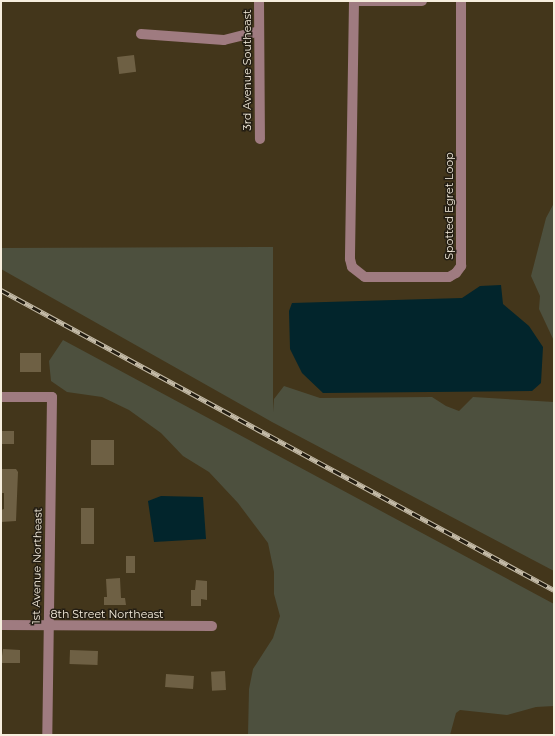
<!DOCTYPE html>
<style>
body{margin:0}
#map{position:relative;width:555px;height:736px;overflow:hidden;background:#43361b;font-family:Montserrat,sans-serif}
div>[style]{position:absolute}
.green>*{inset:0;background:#4d503e}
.water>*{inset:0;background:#02252c}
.building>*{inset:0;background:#6e6044;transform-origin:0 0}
.minor>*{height:10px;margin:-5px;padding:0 5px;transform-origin:5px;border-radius:5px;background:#9f7b80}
.rail>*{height:4.5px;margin-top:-2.25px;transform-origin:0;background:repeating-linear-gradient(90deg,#241e13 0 9px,#c4bba8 0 18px);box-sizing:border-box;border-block:1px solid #c4bba8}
span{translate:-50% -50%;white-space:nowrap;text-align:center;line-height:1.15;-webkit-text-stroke:3px #241e13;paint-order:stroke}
.street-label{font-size:11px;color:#f6eede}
.frame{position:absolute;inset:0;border:2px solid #f6eede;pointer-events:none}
</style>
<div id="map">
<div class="green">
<i style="clip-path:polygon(554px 203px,554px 349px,554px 341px,539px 309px,540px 296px,531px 276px,546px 218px)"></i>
<i style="clip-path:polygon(273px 247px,273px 412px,274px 399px,284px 386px,320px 398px,432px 397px,446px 406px,459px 411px,473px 397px,554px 402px,554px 571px,272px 422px,1px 269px,1px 248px)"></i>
<i style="clip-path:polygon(63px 340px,554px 604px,554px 706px,536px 707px,507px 715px,460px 710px,456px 713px,450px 735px,248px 735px,249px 689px,253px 669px,273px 638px,280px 616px,274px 594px,274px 572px,268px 543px,238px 503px,209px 472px,183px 456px,161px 433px,129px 410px,102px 397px,67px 392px,51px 381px,49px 361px)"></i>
</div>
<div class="water">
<i style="clip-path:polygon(501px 285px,503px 304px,529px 326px,543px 347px,541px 383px,532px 391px,323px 393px,302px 373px,290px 349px,289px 311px,292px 303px,462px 298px,480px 286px)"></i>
<i style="clip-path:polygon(161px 496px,203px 497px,206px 539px,154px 542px,148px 501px)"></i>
</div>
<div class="building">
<i style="left:134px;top:55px;width:17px;height:17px;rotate:83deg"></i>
<i style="left:20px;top:353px;width:21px;height:19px"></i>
<i style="left:14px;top:431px;width:13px;height:13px;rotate:90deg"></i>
<i style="left:91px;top:440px;width:23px;height:25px"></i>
<i style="clip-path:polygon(1px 469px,16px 469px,18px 472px,16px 521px,1px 522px,1px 510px,4px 509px,4px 493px,1px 493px)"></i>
<i style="left:81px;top:508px;width:13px;height:36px"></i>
<i style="left:126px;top:556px;width:9px;height:17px"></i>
<i style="clip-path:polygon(120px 578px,121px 598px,125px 598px,126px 605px,104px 605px,104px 597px,107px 597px,106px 579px)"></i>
<i style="clip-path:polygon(196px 580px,207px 581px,207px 600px,201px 599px,201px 606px,191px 606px,191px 590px,195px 590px)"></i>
<i style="clip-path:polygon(3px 649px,20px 650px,20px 663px,1px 663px)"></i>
<i style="left:70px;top:650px;width:28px;height:14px;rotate:2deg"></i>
<i style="left:225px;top:671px;width:19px;height:14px;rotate:87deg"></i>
<i style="left:166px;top:674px;width:28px;height:13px;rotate:4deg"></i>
</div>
<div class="minor">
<i style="left:259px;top:1px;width:138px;rotate:89.6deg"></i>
<i style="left:354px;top:1px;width:258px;rotate:90.9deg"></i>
<i style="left:350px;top:259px;width:8px;rotate:76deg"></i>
<i style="left:352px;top:267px;width:16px;rotate:38deg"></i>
<i style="left:365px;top:277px;width:84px"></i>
<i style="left:449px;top:277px;width:8px;rotate:-30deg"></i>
<i style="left:456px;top:273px;width:9px;rotate:-54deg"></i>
<i style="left:461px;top:266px;width:265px;rotate:-90deg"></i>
<i style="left:354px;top:1px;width:68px"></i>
<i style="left:141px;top:34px;width:83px;rotate:4.1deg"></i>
<i style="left:224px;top:40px;width:36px;rotate:-14deg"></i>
<i style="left:1px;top:397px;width:51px"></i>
<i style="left:52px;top:397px;width:338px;rotate:90.8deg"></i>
<i style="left:1px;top:625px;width:211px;rotate:0.3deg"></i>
</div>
<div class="rail">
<i style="left:1px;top:290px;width:629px;rotate:28.48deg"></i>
</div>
<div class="street-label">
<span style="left:247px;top:70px;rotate:-90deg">3rd Avenue Southeast</span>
<span style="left:449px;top:206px;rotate:-90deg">Spotted Egret Loop</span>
<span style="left:37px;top:566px;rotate:-89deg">1st Avenue Northeast</span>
<span style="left:107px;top:614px">8th Street Northeast</span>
</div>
<div class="frame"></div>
</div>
